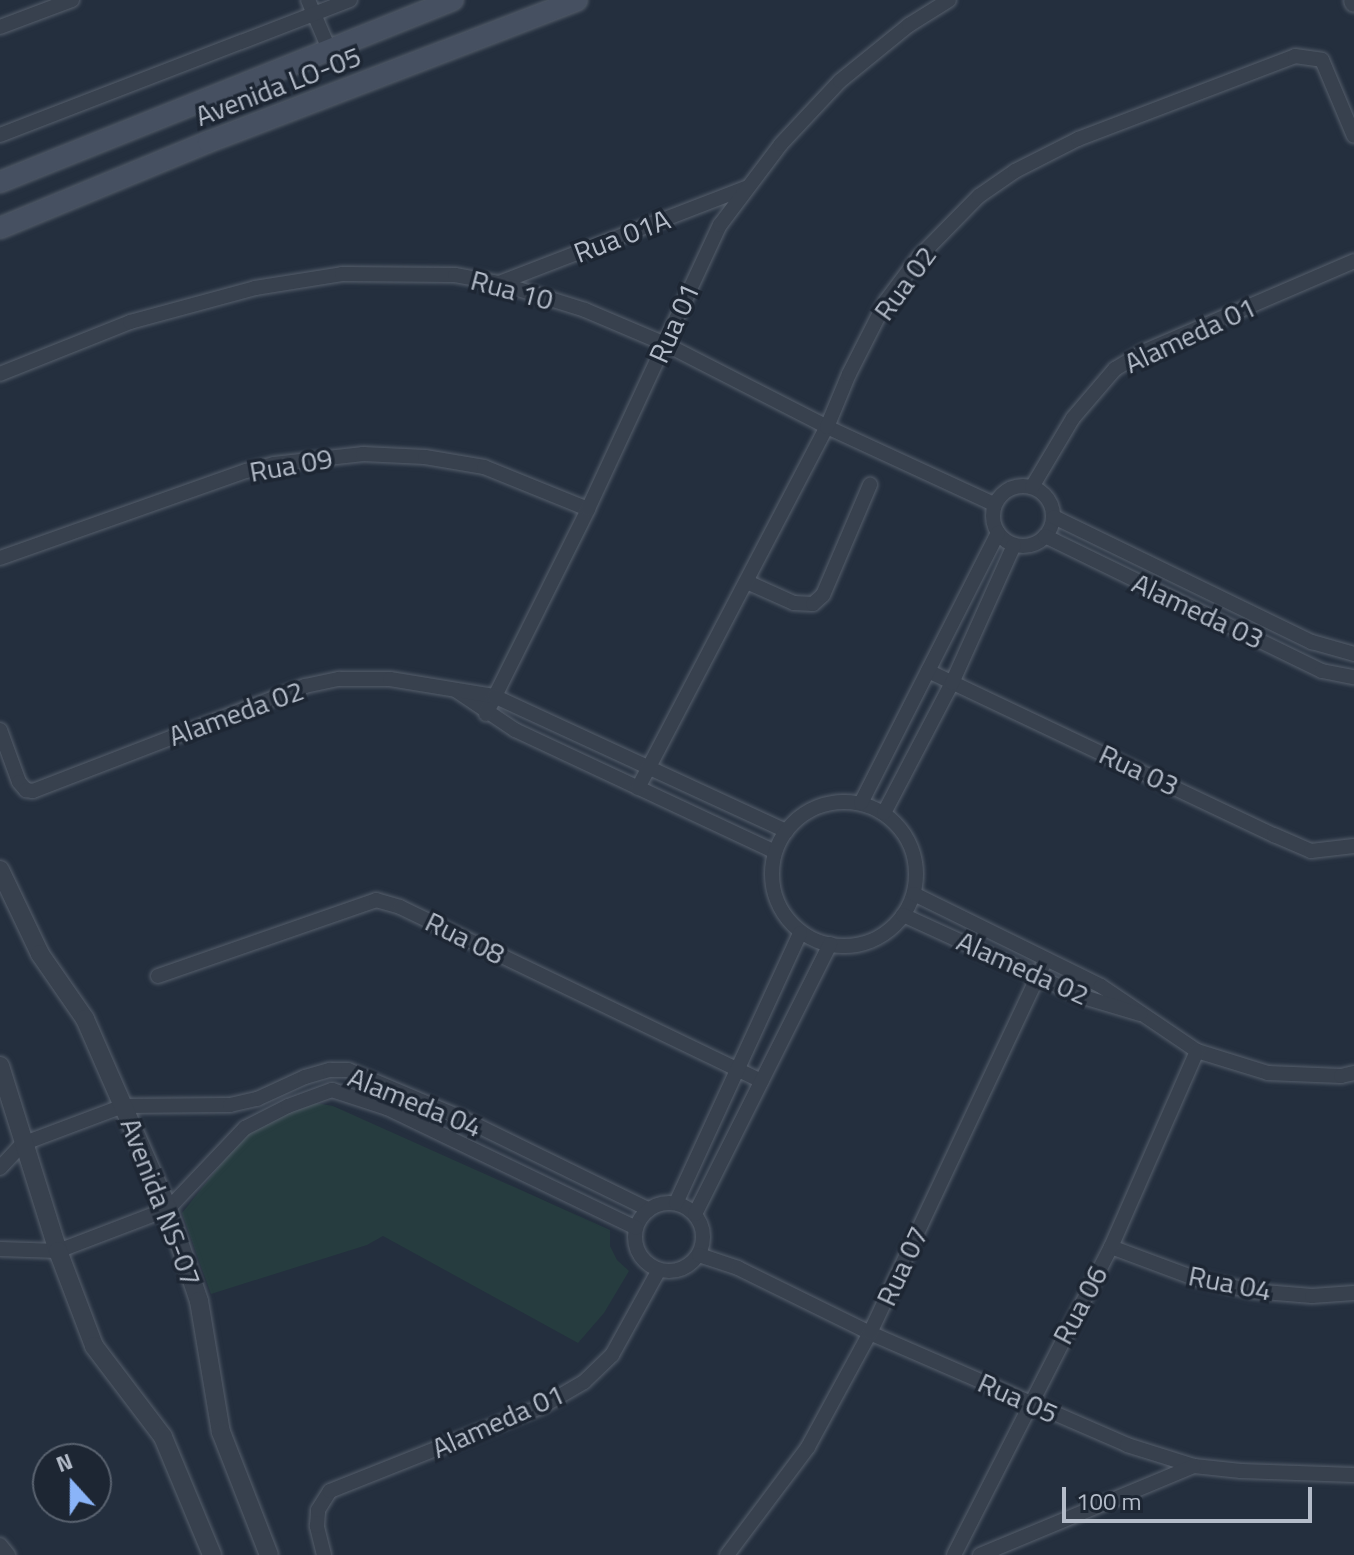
<!DOCTYPE html>
<style>
body{margin:0}
#map{position:relative;width:1354px;height:1555px;overflow:hidden;background:#242f3e;font-family:"Titillium Web",sans-serif}
div>[style]{position:absolute}
.green>*{inset:0;background:#263c3f}
.roads{filter:drop-shadow(0 0 2px #565f6c) drop-shadow(0 0 2px #565f6c)}
.minor>*{height:14px;margin:-7px;padding:0 7px;transform-origin:7px;border-radius:7px;background:#38414e}
.minor>.ring{margin:-7px;padding:0;box-sizing:content-box;background:none;border:14px solid #38414e;border-radius:50%}
.tertiary>*{height:18px;margin:-9px;padding:0 9px;transform-origin:9px;border-radius:9px;background:#38414e}
.secondary>*{height:20px;margin:-10px;padding:0 10px;transform-origin:10px;border-radius:10px;background:#465061}
span{translate:-50% -50%;white-space:nowrap;text-align:center;line-height:1.15;-webkit-text-stroke:7px #1d2633;paint-order:stroke}
.street-label{font-size:28px;color:#b4bcc9}
.north{position:absolute;left:32px;top:1443px;width:80px;height:80px;box-sizing:border-box;background:#1d2633;border:2px solid #59626f;border-radius:50%;rotate:339deg;font-size:22px;font-weight:700;line-height:32px;text-align:center;color:#b4bcc9}
.north::after{content:'';display:block;margin:auto;width:28px;height:36px;background:#8ab4f8;clip-path:polygon(50% 0,100% 100%,50% 72%,0 100%)}
.scale{position:absolute;left:1062px;top:1487px;width:250px;height:36px;box-sizing:border-box;border:4px solid #b4bcc9;border-top:0;padding-left:10px;font-size:24px;line-height:28px;white-space:nowrap;color:#b4bcc9;-webkit-text-stroke:6px #1d2633;paint-order:stroke}
</style>
<div id="map">
<div class="green">
<i style="clip-path:polygon(303px 1101px,333px 1106px,610px 1230px,610px 1246px,617px 1260px,629px 1271px,604px 1313px,578px 1343px,383px 1236px,367px 1245px,211px 1294px,182px 1213px,253px 1124px)"></i>
</div>
<div class="roads">
<div class="minor">
<i style="left:308px;top:0;width:53px;rotate:66.8deg"></i>
<i style="left:0;top:27px;width:77px;rotate:-20.6deg"></i>
<i style="left:0;top:135px;width:375px;rotate:-21.1deg"></i>
<i style="left:499px;top:283px;width:264px;rotate:-21.1deg"></i>
<i style="left:0;top:374px;width:140px;rotate:-21.8deg"></i>
<i style="left:130px;top:322px;width:130px;rotate:-15.2deg"></i>
<i style="left:255px;top:288px;width:88px;rotate:-9.1deg"></i>
<i style="left:342px;top:274px;width:113px;rotate:0.5deg"></i>
<i style="left:455px;top:275px;width:45px;rotate:10.3deg"></i>
<i style="left:499px;top:283px;width:90px;rotate:17.4deg"></i>
<i style="left:585px;top:310px;width:87px;rotate:23deg"></i>
<i style="left:665px;top:344px;width:182px;rotate:27.1deg"></i>
<i style="left:827px;top:427px;width:184px;rotate:24.8deg"></i>
<i class="ring" style="left:993px;top:486px;width:46px;height:46px"></i>
<i style="left:1032px;top:487px;width:80px;rotate:-59.3deg"></i>
<i style="left:1073px;top:418px;width:65px;rotate:-49.4deg"></i>
<i style="left:1115px;top:369px;width:33px;rotate:-31deg"></i>
<i style="left:1143px;top:352px;width:230px;rotate:-23.3deg"></i>
<i style="left:1054px;top:517px;width:287px;rotate:25.9deg"></i>
<i style="left:1312px;top:642px;width:44px;rotate:15.9deg"></i>
<i style="left:1045px;top:536px;width:308px;rotate:26deg"></i>
<i style="left:1322px;top:671px;width:33px;rotate:11deg"></i>
<i style="left:0;top:558px;width:261px;rotate:-19.5deg"></i>
<i style="left:246px;top:471px;width:29px;rotate:-14deg"></i>
<i style="left:274px;top:464px;width:90px;rotate:-6.4deg"></i>
<i style="left:363px;top:454px;width:62px;rotate:2.8deg"></i>
<i style="left:425px;top:457px;width:60px;rotate:9.6deg"></i>
<i style="left:484px;top:467px;width:112px;rotate:22deg"></i>
<i style="left:747px;top:582px;width:51px;rotate:24.1deg"></i>
<i style="left:794px;top:603px;width:19px;rotate:3deg"></i>
<i style="left:813px;top:604px;width:13px;rotate:-42deg"></i>
<i style="left:823px;top:595px;width:120px;rotate:-66.9deg"></i>
<i style="left:928px;top:671px;width:383px;rotate:25.4deg"></i>
<i style="left:1274px;top:835px;width:40px;rotate:23.4deg"></i>
<i style="left:1311px;top:851px;width:43px;rotate:-6.6deg"></i>
<i style="left:457px;top:691px;width:70px;rotate:33.9deg"></i>
<i style="left:515px;top:730px;width:287px;rotate:25.1deg"></i>
<i style="left:486px;top:714px;width:229px;rotate:-63.5deg"></i>
<i style="left:588px;top:509px;width:313px;rotate:-65.1deg"></i>
<i style="left:720px;top:225px;width:101px;rotate:-53deg"></i>
<i style="left:781px;top:144px;width:86px;rotate:-46.9deg"></i>
<i style="left:840px;top:81px;width:89px;rotate:-39.1deg"></i>
<i style="left:909px;top:25px;width:47px;rotate:-32deg"></i>
<i style="left:0;top:730px;width:55px;rotate:69.9deg"></i>
<i style="left:19px;top:782px;width:11px;rotate:49deg"></i>
<i style="left:26px;top:790px;width:7px;rotate:8deg"></i>
<i style="left:33px;top:791px;width:292px;rotate:-21.1deg"></i>
<i style="left:305px;top:686px;width:35px;rotate:-12deg"></i>
<i style="left:339px;top:679px;width:51px"></i>
<i style="left:390px;top:679px;width:105px;rotate:9.3deg"></i>
<i style="left:494px;top:696px;width:322px;rotate:24.8deg"></i>
<i style="left:638px;top:788px;width:407px;rotate:-62.4deg"></i>
<i style="left:827px;top:427px;width:57px;rotate:-67.5deg"></i>
<i style="left:849px;top:374px;width:82px;rotate:-63.1deg"></i>
<i style="left:886px;top:301px;width:55px;rotate:-53.1deg"></i>
<i style="left:919px;top:257px;width:86px;rotate:-45.5deg"></i>
<i style="left:979px;top:196px;width:44px;rotate:-34.8deg"></i>
<i style="left:1015px;top:171px;width:71px;rotate:-26.9deg"></i>
<i style="left:1078px;top:139px;width:232px;rotate:-20.9deg"></i>
<i style="left:1295px;top:56px;width:27px;rotate:8deg"></i>
<i style="left:1322px;top:60px;width:82px;rotate:67.2deg"></i>
<i class="ring" style="left:772px;top:802px;width:130px;height:130px"></i>
<i style="left:861px;top:803px;width:303px;rotate:-63.1deg"></i>
<i style="left:884px;top:813px;width:147px;rotate:-62.4deg"></i>
<i style="left:952px;top:683px;width:151px;rotate:-65.8deg"></i>
<i style="left:914px;top:894px;width:208px;rotate:26.2deg"></i>
<i style="left:1101px;top:986px;width:116px;rotate:34.1deg"></i>
<i style="left:1197px;top:1051px;width:74px;rotate:17.2deg"></i>
<i style="left:1268px;top:1073px;width:73px;rotate:2.4deg"></i>
<i style="left:1341px;top:1076px;width:13px;rotate:-13deg"></i>
<i style="left:903px;top:915px;width:195px;rotate:24.6deg"></i>
<i style="left:1080px;top:996px;width:63px;rotate:16.7deg"></i>
<i style="left:158px;top:976px;width:231px;rotate:-19.2deg"></i>
<i style="left:376px;top:900px;width:25px;rotate:16deg"></i>
<i style="left:400px;top:907px;width:401px;rotate:25.7deg"></i>
<i style="left:0;top:1168px;width:33px;rotate:-47deg"></i>
<i style="left:22px;top:1144px;width:108px;rotate:-20.6deg"></i>
<i style="left:123px;top:1106px;width:107px;rotate:-0.5deg"></i>
<i style="left:230px;top:1105px;width:28px;rotate:-13deg"></i>
<i style="left:257px;top:1099px;width:53px;rotate:-24.6deg"></i>
<i style="left:305px;top:1077px;width:26px;rotate:-16deg"></i>
<i style="left:330px;top:1070px;width:18px"></i>
<i style="left:348px;top:1070px;width:126px;rotate:22.9deg"></i>
<i style="left:464px;top:1119px;width:205px;rotate:26.1deg"></i>
<i class="ring" style="left:635px;top:1203px;width:54px;height:54px"></i>
<i style="left:676px;top:1203px;width:297px;rotate:-65.3deg"></i>
<i style="left:695px;top:1214px;width:302px;rotate:-63.4deg"></i>
<i style="left:1111px;top:1247px;width:92px;rotate:20.4deg"></i>
<i style="left:1197px;top:1279px;width:56px;rotate:12.3deg"></i>
<i style="left:1252px;top:1291px;width:60px;rotate:4.8deg"></i>
<i style="left:1312px;top:1296px;width:42px;rotate:-4.1deg"></i>
<i style="left:0;top:1249px;width:58px;rotate:2deg"></i>
<i style="left:58px;top:1251px;width:118px;rotate:-20.9deg"></i>
<i style="left:168px;top:1209px;width:112px;rotate:-46.5deg"></i>
<i style="left:245px;top:1128px;width:48px;rotate:-27.1deg"></i>
<i style="left:288px;top:1106px;width:47px;rotate:-20deg"></i>
<i style="left:332px;top:1090px;width:58px;rotate:18.1deg"></i>
<i style="left:387px;top:1108px;width:276px;rotate:25.7deg"></i>
<i style="left:699px;top:1255px;width:41px;rotate:18.4deg"></i>
<i style="left:738px;top:1268px;width:147px;rotate:26.2deg"></i>
<i style="left:870px;top:1333px;width:280px;rotate:23.5deg"></i>
<i style="left:1127px;top:1445px;width:70px;rotate:17.4deg"></i>
<i style="left:1194px;top:1466px;width:47px;rotate:6.1deg"></i>
<i style="left:1241px;top:1471px;width:113px;rotate:2deg"></i>
<i style="left:0;top:1545px;width:13px;rotate:51deg"></i>
<i style="left:324px;top:1555px;width:30px;rotate:-104deg"></i>
<i style="left:317px;top:1526px;width:16px;rotate:-86deg"></i>
<i style="left:318px;top:1510px;width:22px;rotate:-58deg"></i>
<i style="left:330px;top:1491px;width:227px;rotate:-21.7deg"></i>
<i style="left:541px;top:1407px;width:50px;rotate:-30.2deg"></i>
<i style="left:584px;top:1382px;width:39px;rotate:-44deg"></i>
<i style="left:612px;top:1355px;width:97px;rotate:-61.1deg"></i>
<i style="left:727px;top:1555px;width:135px;rotate:-53.1deg"></i>
<i style="left:808px;top:1447px;width:130px;rotate:-61.5deg"></i>
<i style="left:870px;top:1333px;width:413px;rotate:-64.8deg"></i>
<i style="left:954px;top:1555px;width:346px;rotate:-63deg"></i>
<i style="left:1111px;top:1247px;width:214px;rotate:-66.3deg"></i>
<i style="left:980px;top:1555px;width:232px;rotate:-22.6deg"></i>
</div>
<div class="tertiary">
<i style="left:1353px;top:0;width:3px;rotate:72deg"></i>
<i style="left:0;top:870px;width:93px;rotate:64.5deg"></i>
<i style="left:40px;top:954px;width:79px;rotate:55.3deg"></i>
<i style="left:85px;top:1019px;width:207px;rotate:66.4deg"></i>
<i style="left:168px;top:1209px;width:97px;rotate:71.4deg"></i>
<i style="left:199px;top:1301px;width:133px;rotate:80.5deg"></i>
<i style="left:221px;top:1432px;width:132px;rotate:68.7deg"></i>
<i style="left:0;top:1066px;width:194px;rotate:72.6deg"></i>
<i style="left:58px;top:1251px;width:102px;rotate:69.2deg"></i>
<i style="left:94px;top:1346px;width:114px;rotate:52.8deg"></i>
<i style="left:163px;top:1437px;width:128px;rotate:67.4deg"></i>
</div>
<div class="secondary">
<i style="left:0;top:182px;width:488px;rotate:-21.9deg"></i>
<i style="left:0;top:228px;width:225px;rotate:-22.5deg"></i>
<i style="left:208px;top:142px;width:395px;rotate:-21deg"></i>
</div>
</div>
<div class="street-label">
<span style="left:278px;top:86px;rotate:-21deg">Avenida LO-05</span>
<span style="left:622px;top:236px;rotate:-21deg">Rua 01A</span>
<span style="left:905px;top:283px;rotate:-54deg">Rua 02</span>
<span style="left:512px;top:290px;rotate:15deg">Rua 10</span>
<span style="left:674px;top:323px;rotate:-66deg">Rua 01</span>
<span style="left:1190px;top:335px;rotate:-25deg">Alameda 01</span>
<span style="left:291px;top:465px;rotate:-10deg">Rua 09</span>
<span style="left:1198px;top:611px;rotate:25deg">Alameda 03</span>
<span style="left:236px;top:713px;rotate:-20deg">Alameda 02</span>
<span style="left:1139px;top:770px;rotate:25deg">Rua 03</span>
<span style="left:465px;top:938px;rotate:26deg">Rua 08</span>
<span style="left:1023px;top:968px;rotate:24deg">Alameda 02</span>
<span style="left:415px;top:1102px;rotate:22deg">Alameda 04</span>
<span style="left:161px;top:1202px;rotate:69deg">Avenida NS-07</span>
<span style="left:902px;top:1266px;rotate:-65deg">Rua 07</span>
<span style="left:1230px;top:1283px;rotate:11deg">Rua 04</span>
<span style="left:1080px;top:1305px;rotate:-62deg">Rua 06</span>
<span style="left:1018px;top:1398px;rotate:24deg">Rua 05</span>
<span style="left:498px;top:1421px;rotate:-24deg">Alameda 01</span>
</div>
<div class="north">N</div>
<div class="scale">100 m</div>
</div>
